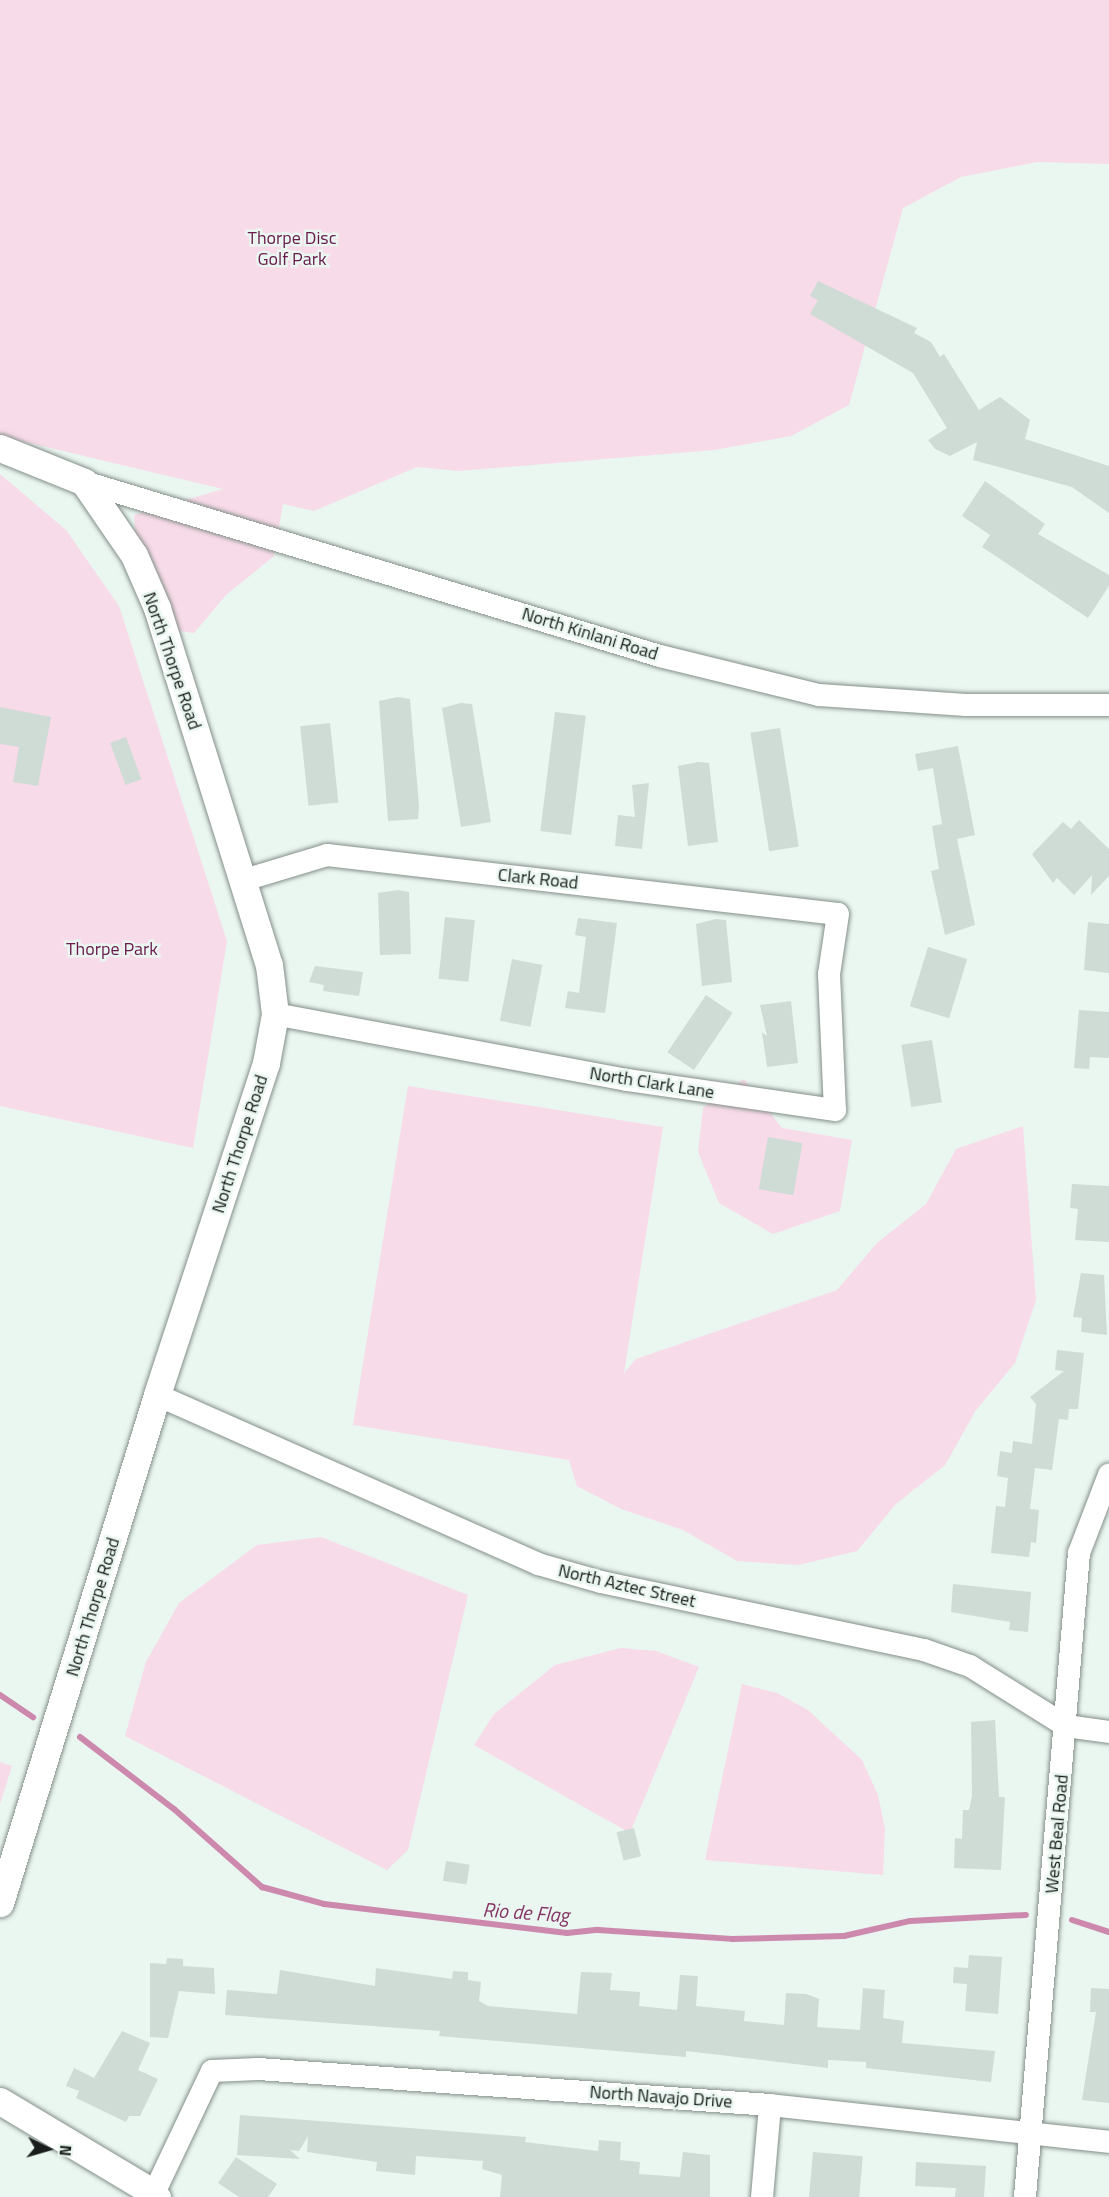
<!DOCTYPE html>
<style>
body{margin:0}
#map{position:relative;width:1109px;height:2197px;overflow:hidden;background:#eaf6f0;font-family:"Titillium Web",sans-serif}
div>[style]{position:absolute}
.green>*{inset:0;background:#f8dbe9}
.stream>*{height:6px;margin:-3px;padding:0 3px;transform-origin:3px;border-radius:3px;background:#cd89ad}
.building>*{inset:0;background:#cfdbd5;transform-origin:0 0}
.roads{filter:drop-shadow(0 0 2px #848f89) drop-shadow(0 0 2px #848f89)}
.minor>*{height:22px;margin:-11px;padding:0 11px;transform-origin:11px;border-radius:11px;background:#fff}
.tertiary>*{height:27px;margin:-13.5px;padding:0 13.5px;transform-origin:13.5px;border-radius:13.5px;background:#fff}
span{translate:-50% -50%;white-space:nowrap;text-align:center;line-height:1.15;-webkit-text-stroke:5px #eaf6f0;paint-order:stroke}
.park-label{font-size:18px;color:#69194b}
.street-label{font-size:18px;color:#191d1b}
.water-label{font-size:20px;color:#863565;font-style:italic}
.north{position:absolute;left:18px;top:2119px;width:60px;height:60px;-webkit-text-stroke:4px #eaf6f0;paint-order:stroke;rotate:95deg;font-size:16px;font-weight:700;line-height:24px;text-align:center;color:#191d1b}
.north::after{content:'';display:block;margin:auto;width:21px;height:27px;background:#191d1b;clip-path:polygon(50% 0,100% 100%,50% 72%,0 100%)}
</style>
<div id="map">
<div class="green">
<i style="clip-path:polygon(0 0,1109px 0,1109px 164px,1037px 162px,961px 177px,903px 208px,849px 405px,791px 436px,714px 450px,458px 471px,417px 467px,314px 511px,283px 504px,274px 556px,226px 595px,194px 633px,151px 627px,139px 584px,134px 515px,223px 489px,0 436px)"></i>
<i style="clip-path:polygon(0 474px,66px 530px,119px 606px,227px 941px,193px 1148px,0 1106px)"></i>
<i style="clip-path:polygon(744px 1079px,782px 1128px,852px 1140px,840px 1211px,773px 1234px,719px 1203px,698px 1152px,703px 1108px)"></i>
<i style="clip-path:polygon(408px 1086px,663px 1127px,624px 1373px,636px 1359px,837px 1290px,877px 1243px,926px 1204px,956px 1149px,1023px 1126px,1036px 1300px,1015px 1363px,976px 1410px,945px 1465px,896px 1504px,857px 1551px,798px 1565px,737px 1561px,683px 1530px,621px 1509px,577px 1486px,569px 1460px,353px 1425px)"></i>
<i style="clip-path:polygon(321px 1537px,468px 1595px,408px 1850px,387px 1870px,125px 1736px,146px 1662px,179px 1603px,257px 1545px)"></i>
<i style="clip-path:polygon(621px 1648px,656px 1651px,699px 1667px,630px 1833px,474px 1745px,494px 1714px,555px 1665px)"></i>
<i style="clip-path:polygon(742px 1684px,777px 1693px,808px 1710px,862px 1760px,878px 1795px,885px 1829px,883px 1875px,705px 1860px)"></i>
<i style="clip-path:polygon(0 1762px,12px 1766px,0 1804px)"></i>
</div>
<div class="stream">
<i style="left:0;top:1695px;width:40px;rotate:34deg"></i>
<i style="left:80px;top:1737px;width:118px;rotate:37.5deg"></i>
<i style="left:174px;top:1809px;width:118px;rotate:41.6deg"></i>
<i style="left:262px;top:1887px;width:64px;rotate:15.3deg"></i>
<i style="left:324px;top:1904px;width:245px;rotate:6.8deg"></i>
<i style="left:567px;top:1933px;width:31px;rotate:-6deg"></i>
<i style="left:598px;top:1930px;width:134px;rotate:3.8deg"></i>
<i style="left:732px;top:1939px;width:112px;rotate:-1.5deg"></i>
<i style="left:844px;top:1936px;width:68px;rotate:-12.8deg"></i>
<i style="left:910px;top:1921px;width:116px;rotate:-3deg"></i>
<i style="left:1072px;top:1920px;width:39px;rotate:18deg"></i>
</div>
<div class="building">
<i style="clip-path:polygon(818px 281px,917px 328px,914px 333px,931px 342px,940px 357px,944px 354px,979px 410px,1000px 397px,1030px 420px,1025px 439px,1109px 466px,1109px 513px,1072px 487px,973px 460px,977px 442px,950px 456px,935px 449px,928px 440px,947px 428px,913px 373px,810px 314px,818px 300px,810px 296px)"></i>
<i style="clip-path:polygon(985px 481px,1045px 524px,1038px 534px,1109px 575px,1109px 586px,1088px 618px,982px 547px,990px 535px,962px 516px)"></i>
<i style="clip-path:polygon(398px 697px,410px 699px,419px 806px,418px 819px,388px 821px,379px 701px)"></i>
<i style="clip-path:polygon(461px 703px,472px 704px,491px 822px,461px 827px,442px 708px)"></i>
<i style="clip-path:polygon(0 707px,51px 717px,38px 786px,13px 782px,19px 747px,0 744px)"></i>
<i style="left:555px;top:712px;width:31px;height:120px;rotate:7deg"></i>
<i style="left:330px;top:723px;width:80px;height:30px;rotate:84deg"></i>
<i style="left:780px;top:728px;width:120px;height:30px;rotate:81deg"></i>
<i style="left:126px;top:737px;width:45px;height:17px;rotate:70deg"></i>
<i style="clip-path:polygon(958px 746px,975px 835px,957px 839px,975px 925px,945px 935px,931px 871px,939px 869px,932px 826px,942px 824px,933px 768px,918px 771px,915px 754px)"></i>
<i style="clip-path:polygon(698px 762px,709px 763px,718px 842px,688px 846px,678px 766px)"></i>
<i style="clip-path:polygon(649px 783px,642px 849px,615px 846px,618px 815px,635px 817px,632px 785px)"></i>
<i style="clip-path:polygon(1079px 820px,1109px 849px,1109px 876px,1091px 895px,1092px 875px,1074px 895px,1057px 878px,1053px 883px,1032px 854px,1063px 822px,1071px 829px)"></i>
<i style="clip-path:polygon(398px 890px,409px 892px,411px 954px,380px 955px,378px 893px)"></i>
<i style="left:445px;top:917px;width:30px;height:62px;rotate:6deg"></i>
<i style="clip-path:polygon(578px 918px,617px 923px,605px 1013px,565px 1008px,568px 991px,579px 993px,586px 937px,575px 935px)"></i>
<i style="clip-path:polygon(716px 919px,726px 920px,732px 982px,702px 986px,696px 924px)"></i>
<i style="clip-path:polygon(1088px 922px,1109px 924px,1109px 973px,1084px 970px)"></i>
<i style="left:928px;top:947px;width:41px;height:62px;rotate:17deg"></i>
<i style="left:512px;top:959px;width:31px;height:63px;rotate:11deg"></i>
<i style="clip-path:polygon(315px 966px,363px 972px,359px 996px,323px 991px,324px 985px,309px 982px)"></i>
<i style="left:706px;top:995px;width:32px;height:69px;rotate:34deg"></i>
<i style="clip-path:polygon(791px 1001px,798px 1063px,767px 1067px,762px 1032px,767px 1036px,760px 1005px)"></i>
<i style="clip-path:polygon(1079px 1010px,1109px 1012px,1109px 1058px,1090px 1057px,1089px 1069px,1074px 1068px)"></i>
<i style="left:932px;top:1040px;width:63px;height:31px;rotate:81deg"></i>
<i style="left:768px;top:1137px;width:35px;height:53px;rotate:10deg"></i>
<i style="clip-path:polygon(1072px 1184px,1109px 1186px,1109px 1242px,1075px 1240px,1078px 1209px,1070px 1208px)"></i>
<i style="clip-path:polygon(1081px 1273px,1104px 1275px,1107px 1335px,1081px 1332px,1082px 1318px,1073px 1317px)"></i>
<i style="clip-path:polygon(1057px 1350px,1084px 1353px,1078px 1409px,1069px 1409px,1068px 1420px,1059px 1419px,1052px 1470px,1035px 1468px,1030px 1509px,1039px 1510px,1036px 1543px,1031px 1542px,1029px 1557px,991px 1553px,996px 1506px,1005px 1507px,1008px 1478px,997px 1476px,1000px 1451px,1012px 1453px,1013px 1441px,1032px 1444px,1036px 1404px,1030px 1397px,1064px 1371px,1055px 1370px)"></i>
<i style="clip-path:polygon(953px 1584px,1031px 1592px,1028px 1632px,1009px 1630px,1010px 1622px,951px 1612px)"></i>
<i style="clip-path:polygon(995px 1720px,999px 1797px,1005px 1797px,1001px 1870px,954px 1868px,955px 1838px,962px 1839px,963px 1810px,969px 1810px,972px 1796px,971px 1722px)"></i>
<i style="left:634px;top:1828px;width:29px;height:18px;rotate:76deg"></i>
<i style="left:446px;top:1861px;width:24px;height:20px;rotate:9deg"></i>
<i style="clip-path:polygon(969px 1955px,1002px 1957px,998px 2014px,965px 2011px,967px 1984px,953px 1983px,954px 1967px,968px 1968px)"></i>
<i style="clip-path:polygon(167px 1958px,183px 1959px,183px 1966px,214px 1968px,215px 1994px,179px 1991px,168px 2038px,150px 2037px,150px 1963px,166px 1964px)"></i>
<i style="clip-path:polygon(376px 1968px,452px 1979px,453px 1971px,468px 1972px,468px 1980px,481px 1982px,479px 2001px,488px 2006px,577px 2014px,581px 1972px,612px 1973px,610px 1990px,640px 1992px,639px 2006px,677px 2010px,680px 1975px,698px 1976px,696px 2006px,745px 2011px,744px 2021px,784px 2025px,786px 1993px,806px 1994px,819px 1999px,817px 2027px,860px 2030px,863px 1988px,885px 1990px,883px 2018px,904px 2021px,902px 2043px,995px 2051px,991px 2082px,866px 2068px,866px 2062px,828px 2060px,828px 2068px,686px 2051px,686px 2057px,439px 2036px,440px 2031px,225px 2015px,227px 1990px,277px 1994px,280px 1970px,375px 1986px)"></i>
<i style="clip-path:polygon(1091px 1988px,1109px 1989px,1109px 2103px,1082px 2100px,1096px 2012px,1090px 2012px)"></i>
<i style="clip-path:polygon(122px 2031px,150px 2043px,138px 2070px,158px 2079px,140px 2116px,129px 2116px,126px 2122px,76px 2098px,79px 2091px,66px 2086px,74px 2068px,94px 2078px)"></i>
<i style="clip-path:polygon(240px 2115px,526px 2137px,525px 2142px,598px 2151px,599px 2140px,621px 2142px,620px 2160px,640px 2162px,639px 2174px,680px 2177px,683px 2152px,710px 2155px,710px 2197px,500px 2197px,502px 2175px,482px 2169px,483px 2161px,416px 2156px,415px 2175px,376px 2171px,377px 2162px,307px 2152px,308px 2136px,299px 2151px,290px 2150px,300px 2159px,237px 2155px)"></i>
<i style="left:813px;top:2152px;width:50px;height:45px;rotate:5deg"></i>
<i style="clip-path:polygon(236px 2157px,277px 2184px,268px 2197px,239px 2197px,218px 2183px)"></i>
<i style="clip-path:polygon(916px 2162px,986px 2166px,984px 2197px,955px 2197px,956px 2188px,915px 2186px)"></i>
</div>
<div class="roads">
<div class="minor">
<i style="left:84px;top:482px;width:602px;rotate:16.81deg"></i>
<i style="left:660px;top:656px;width:164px;rotate:13.8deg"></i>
<i style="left:819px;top:695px;width:147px;rotate:3.9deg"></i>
<i style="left:966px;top:705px;width:143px"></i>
<i style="left:241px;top:881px;width:90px;rotate:-16.8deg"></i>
<i style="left:327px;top:855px;width:514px;rotate:6.59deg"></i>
<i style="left:838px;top:914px;width:61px;rotate:98.5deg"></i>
<i style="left:829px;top:974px;width:136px;rotate:87.5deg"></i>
<i style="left:835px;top:1110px;width:210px;rotate:-171.8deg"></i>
<i style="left:627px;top:1080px;width:358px;rotate:-169.4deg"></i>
<i style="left:157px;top:1395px;width:417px;rotate:23.9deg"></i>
<i style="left:538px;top:1564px;width:66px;rotate:15.9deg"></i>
<i style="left:601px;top:1582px;width:330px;rotate:11.9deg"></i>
<i style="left:924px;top:1650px;width:49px;rotate:19.2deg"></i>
<i style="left:970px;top:1666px;width:113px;rotate:32deg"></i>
<i style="left:1066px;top:1726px;width:43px;rotate:7.9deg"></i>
<i style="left:160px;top:2197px;width:7px;rotate:-146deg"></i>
<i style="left:154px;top:2193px;width:135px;rotate:-64.6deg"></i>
<i style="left:212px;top:2071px;width:46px;rotate:-2.5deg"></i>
<i style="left:258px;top:2069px;width:513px;rotate:4.02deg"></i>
<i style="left:770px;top:2105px;width:341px;rotate:6.2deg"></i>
<i style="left:762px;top:2197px;width:92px;rotate:-85deg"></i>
<i style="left:1025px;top:2197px;width:646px;rotate:-85.21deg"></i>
<i style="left:1079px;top:1553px;width:84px;rotate:-69deg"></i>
</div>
<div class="tertiary">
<i style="left:0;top:448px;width:91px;rotate:22deg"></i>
<i style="left:84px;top:482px;width:88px;rotate:55.6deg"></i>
<i style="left:134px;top:555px;width:58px;rotate:66.5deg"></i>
<i style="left:157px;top:608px;width:374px;rotate:72.6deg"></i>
<i style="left:269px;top:965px;width:49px;rotate:83deg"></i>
<i style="left:275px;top:1014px;width:50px;rotate:100.4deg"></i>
<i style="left:266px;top:1063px;width:349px;rotate:108.2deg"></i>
<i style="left:157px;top:1395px;width:532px;rotate:107.17deg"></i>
<i style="left:0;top:2101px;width:179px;rotate:30.9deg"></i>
<i style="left:154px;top:2193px;width:4px;rotate:117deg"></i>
</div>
</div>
<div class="park-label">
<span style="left:292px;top:249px">Thorpe Disc<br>Golf Park</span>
<span style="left:112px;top:949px">Thorpe Park</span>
</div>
<div class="street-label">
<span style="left:590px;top:634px;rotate:17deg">North Kinlani Road</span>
<span style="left:172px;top:661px;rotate:71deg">North Thorpe Road</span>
<span style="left:538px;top:879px;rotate:6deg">Clark Road</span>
<span style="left:652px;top:1083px;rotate:9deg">North Clark Lane</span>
<span style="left:240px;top:1144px;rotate:-72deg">North Thorpe Road</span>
<span style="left:627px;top:1586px;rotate:13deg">North Aztec Street</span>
<span style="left:93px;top:1607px;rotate:-73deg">North Thorpe Road</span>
<span style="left:1057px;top:1834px;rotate:-85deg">West Beal Road</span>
<span style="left:661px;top:2097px;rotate:4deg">North Navajo Drive</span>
</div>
<div class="water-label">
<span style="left:526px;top:1912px;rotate:4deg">Rio de Flag</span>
</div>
<div class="north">N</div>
</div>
